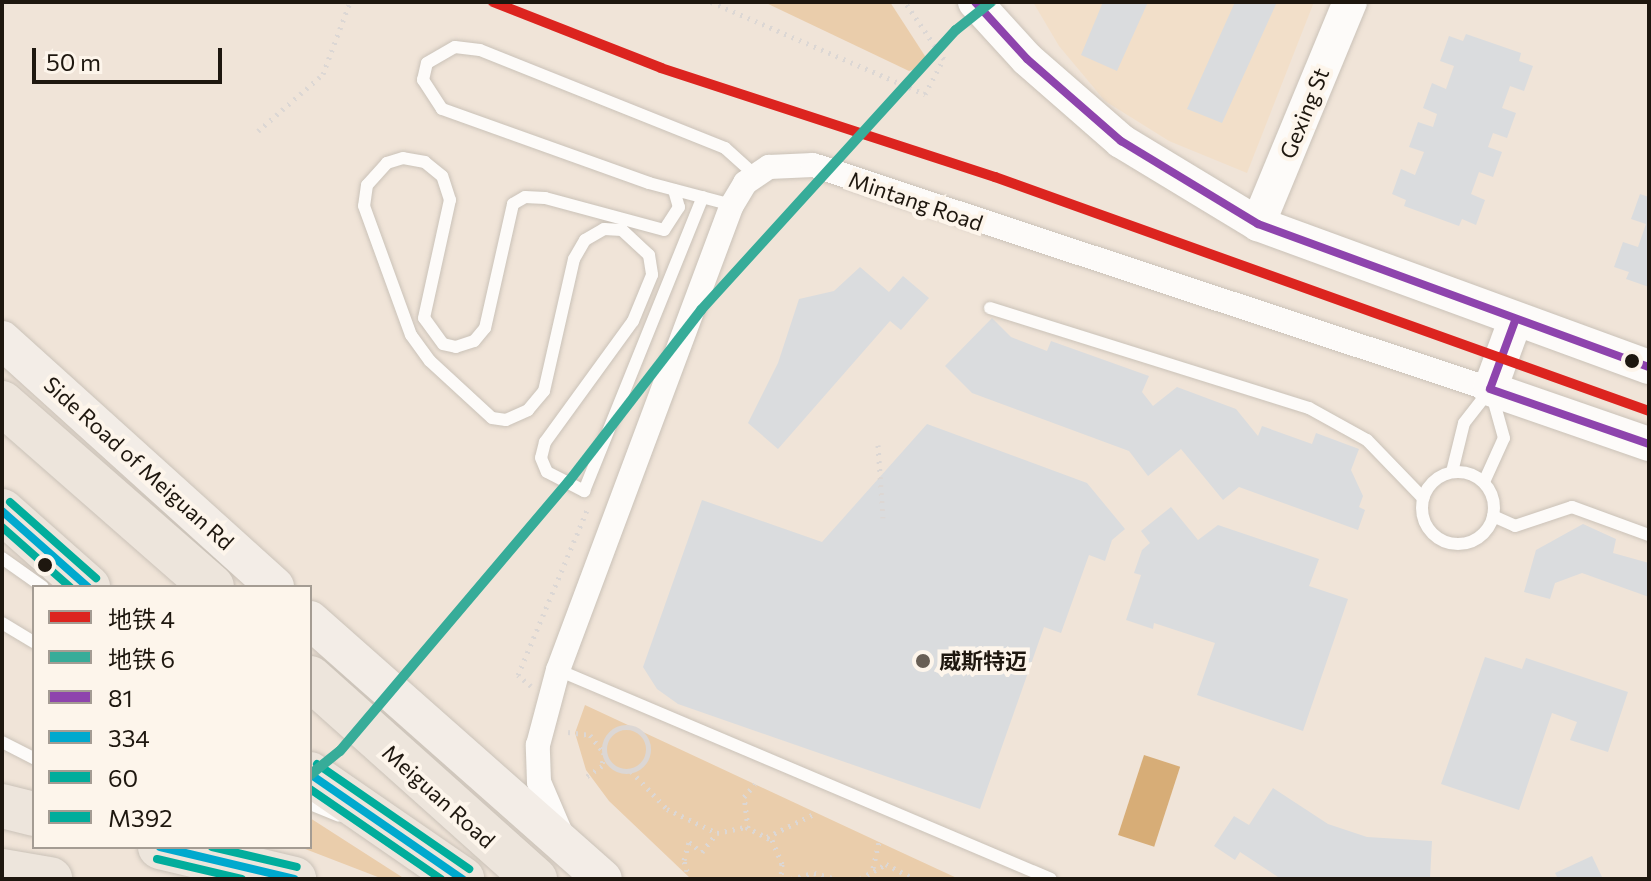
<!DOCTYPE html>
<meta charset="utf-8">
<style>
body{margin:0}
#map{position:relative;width:1651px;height:881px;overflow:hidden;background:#f0e4d8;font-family:Commissioner,"Noto Sans SC",sans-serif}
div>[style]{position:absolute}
.built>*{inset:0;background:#f2dfc9}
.green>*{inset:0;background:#eacdab}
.water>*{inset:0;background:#d7ad77;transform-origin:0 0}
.building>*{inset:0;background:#dadcde}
.path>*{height:5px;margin-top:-2.5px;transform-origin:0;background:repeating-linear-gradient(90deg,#dcd7d4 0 2px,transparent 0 8px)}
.path>.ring{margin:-2.5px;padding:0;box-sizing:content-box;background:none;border:5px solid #dcd7d4;border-radius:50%}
.roads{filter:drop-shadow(0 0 2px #cac2b8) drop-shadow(0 0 2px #cac2b8)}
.lane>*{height:12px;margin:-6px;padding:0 6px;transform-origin:6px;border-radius:6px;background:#fdfbf9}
.lane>.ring{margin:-6px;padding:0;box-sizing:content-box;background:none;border:12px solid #fdfbf9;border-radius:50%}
.street>*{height:24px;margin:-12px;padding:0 12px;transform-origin:12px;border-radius:12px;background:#fdfbf9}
.secondary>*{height:34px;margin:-17px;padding:0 17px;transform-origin:17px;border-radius:17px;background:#fdfbf9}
.primary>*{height:38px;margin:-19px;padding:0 19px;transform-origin:19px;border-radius:19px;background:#f3ede7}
.highway>*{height:44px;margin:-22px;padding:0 22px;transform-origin:22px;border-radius:22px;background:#ede5dc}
.bus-1>*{height:8px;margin:-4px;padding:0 4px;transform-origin:4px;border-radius:4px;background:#8e44ad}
.bus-2>*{height:8px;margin:-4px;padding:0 4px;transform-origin:4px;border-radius:4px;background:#00a9ce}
.bus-3>*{height:8px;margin:-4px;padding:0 4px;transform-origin:4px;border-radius:4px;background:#01ad9c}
.bus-4>*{height:8px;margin:-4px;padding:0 4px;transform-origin:4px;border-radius:4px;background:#01ad9c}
.metro-1>*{height:10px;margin:-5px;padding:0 5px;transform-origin:5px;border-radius:5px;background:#dc241f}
.metro-2>*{height:10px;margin:-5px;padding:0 5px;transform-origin:5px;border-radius:5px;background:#37ac99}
.dots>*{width:22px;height:22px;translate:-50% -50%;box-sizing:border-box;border:4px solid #fdf5eb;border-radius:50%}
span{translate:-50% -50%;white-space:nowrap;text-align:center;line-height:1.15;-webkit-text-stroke:8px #fdf5eb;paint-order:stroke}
.street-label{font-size:22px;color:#1e170f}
.poi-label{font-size:22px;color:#1e170f;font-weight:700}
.left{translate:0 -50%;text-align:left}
.frame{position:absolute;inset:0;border:4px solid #1e170f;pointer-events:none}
.legend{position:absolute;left:32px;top:585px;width:280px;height:264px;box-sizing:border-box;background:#fdf5eb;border:2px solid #a49c93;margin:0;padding:10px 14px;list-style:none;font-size:24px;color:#1e170f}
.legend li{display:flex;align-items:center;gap:16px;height:40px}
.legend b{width:40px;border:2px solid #a49c93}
.scale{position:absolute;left:32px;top:48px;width:190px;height:36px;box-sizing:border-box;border:4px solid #1e170f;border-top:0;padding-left:10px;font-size:24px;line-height:28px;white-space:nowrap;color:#1e170f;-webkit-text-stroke:6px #fdf5eb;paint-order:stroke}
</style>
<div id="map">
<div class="built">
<i style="clip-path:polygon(1033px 2px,1314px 2px,1247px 173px,1169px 141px,1105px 101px,1059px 46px)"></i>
</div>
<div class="green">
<i style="clip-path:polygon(764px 2px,890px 2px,925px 56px,926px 66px,909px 71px)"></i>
<i style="clip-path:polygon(585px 705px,879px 842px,959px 879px,691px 879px,609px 801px,586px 770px,575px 733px)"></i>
<i style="clip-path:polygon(310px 818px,405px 879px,383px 879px,300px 847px,310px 847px)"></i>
</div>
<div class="water">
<i style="left:1144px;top:755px;width:38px;height:84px;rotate:18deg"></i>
</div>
<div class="building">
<i style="clip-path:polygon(1103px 2px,1148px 2px,1117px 71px,1081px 55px)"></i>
<i style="clip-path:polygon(1235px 2px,1277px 2px,1222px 123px,1187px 109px)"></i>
<i style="clip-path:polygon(1466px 34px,1521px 53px,1519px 61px,1533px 66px,1524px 91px,1510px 86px,1502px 108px,1516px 113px,1507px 138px,1493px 133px,1488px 147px,1502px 152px,1493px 177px,1479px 172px,1471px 194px,1485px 200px,1476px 225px,1462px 219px,1459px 226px,1404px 206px,1406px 200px,1392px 194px,1401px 169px,1415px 175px,1424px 152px,1409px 147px,1418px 122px,1433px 127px,1437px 114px,1423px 108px,1432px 83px,1446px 89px,1454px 66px,1440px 61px,1449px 36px,1463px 41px)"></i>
<i style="clip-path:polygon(1640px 194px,1649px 197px,1649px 287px,1626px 279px,1629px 272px,1614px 267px,1623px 242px,1638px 247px,1646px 224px,1631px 219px)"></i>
<i style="clip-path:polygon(860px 267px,889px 292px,903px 276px,929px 298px,901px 330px,890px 321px,778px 449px,748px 423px,778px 363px,799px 299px,834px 291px)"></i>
<i style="clip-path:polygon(992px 318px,1011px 337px,1047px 351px,1051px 341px,1149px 376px,1142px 392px,1153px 406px,1177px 387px,1236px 409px,1258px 436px,1262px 426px,1312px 444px,1316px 433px,1359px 449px,1351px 470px,1363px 496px,1359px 507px,1365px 510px,1358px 530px,1239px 487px,1223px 500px,1181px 449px,1148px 476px,1129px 451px,972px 393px,945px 366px)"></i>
<i style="clip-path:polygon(927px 424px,1087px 483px,1125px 529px,1112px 540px,1105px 561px,1089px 555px,1061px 633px,1044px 627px,980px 809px,678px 704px,657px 689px,643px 667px,702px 500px,822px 542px)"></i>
<i style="clip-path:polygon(1171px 507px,1198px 540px,1218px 525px,1319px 559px,1309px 586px,1348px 599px,1303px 731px,1197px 695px,1215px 643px,1154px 623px,1153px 629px,1126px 620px,1141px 575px,1134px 573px,1142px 550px,1150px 543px,1141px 531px)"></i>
<i style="clip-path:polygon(1583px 524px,1616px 539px,1613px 553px,1649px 563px,1649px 597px,1582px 573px,1555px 583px,1550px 599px,1524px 592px,1536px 550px)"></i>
<i style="clip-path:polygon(1485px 657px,1522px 669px,1526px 658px,1628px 692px,1608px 752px,1570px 740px,1577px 722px,1552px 713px,1519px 810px,1441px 784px)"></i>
<i style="clip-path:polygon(1273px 788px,1328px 824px,1367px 837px,1432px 841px,1430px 879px,1281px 879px,1240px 852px,1235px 860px,1214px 846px,1234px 816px,1249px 825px)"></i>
<i style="clip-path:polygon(1592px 856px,1603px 879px,1558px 879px,1555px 873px)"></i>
</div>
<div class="path">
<i style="left:711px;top:2px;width:233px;rotate:23.3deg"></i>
<i style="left:925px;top:94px;width:40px;rotate:-62deg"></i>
<i style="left:944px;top:59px;width:69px;rotate:-124.4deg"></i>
<i style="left:258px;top:131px;width:86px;rotate:-41.2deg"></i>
<i style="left:323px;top:74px;width:77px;rotate:-69.4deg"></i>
<i style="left:878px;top:445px;width:73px;rotate:86.1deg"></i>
<i style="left:531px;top:686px;width:17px;rotate:-140deg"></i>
<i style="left:518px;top:675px;width:181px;rotate:-67.3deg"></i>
<i class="ring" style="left:604px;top:727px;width:39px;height:39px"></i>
<i style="left:568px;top:732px;width:22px;rotate:8deg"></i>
<i style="left:590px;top:735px;width:23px;rotate:52deg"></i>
<i style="left:604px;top:753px;width:13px;rotate:99deg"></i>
<i style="left:602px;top:766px;width:23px;rotate:146deg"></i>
<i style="left:631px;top:771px;width:52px;rotate:46.5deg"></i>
<i style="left:667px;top:809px;width:55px;rotate:25.6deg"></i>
<i style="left:748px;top:828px;width:31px;rotate:-97deg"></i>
<i style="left:744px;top:797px;width:17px;rotate:-50deg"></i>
<i style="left:767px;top:837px;width:55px;rotate:-26.1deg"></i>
<i style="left:873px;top:868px;width:27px;rotate:-77deg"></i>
<i style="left:689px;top:879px;width:20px;rotate:-105deg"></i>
<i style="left:684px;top:860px;width:19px;rotate:-74deg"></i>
<i style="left:689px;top:842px;width:16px;rotate:38deg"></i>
<i style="left:702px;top:852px;width:24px;rotate:-52deg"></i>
<i style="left:717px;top:833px;width:30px;rotate:-12deg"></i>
<i style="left:746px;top:827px;width:29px;rotate:27deg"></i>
<i style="left:772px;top:840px;width:26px;rotate:67deg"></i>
<i style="left:782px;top:864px;width:15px;rotate:94deg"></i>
<i style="left:791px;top:879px;width:24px;rotate:-15deg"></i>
<i style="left:814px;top:873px;width:23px;rotate:15deg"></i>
<i style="left:860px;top:879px;width:30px;rotate:-30deg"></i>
<i style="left:886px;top:864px;width:32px;rotate:28deg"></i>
</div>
<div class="roads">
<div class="lane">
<i style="left:674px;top:190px;width:18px;rotate:74deg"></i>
<i style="left:679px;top:207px;width:27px;rotate:123deg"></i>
<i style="left:664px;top:230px;width:123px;rotate:-164.9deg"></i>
<i style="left:545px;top:198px;width:20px;rotate:-177deg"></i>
<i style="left:525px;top:197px;width:14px;rotate:150deg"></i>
<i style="left:513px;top:204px;width:127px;rotate:102.7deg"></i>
<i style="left:485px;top:328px;width:17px;rotate:130deg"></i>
<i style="left:474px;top:341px;width:19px;rotate:162deg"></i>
<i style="left:456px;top:347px;width:13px;rotate:-167deg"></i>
<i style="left:443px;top:344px;width:32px;rotate:-126deg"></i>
<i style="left:424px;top:318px;width:121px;rotate:-77.6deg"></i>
<i style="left:450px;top:200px;width:25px;rotate:-108deg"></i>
<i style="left:442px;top:176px;width:22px;rotate:-141deg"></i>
<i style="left:425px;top:162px;width:22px;rotate:-170deg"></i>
<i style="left:403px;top:158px;width:17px;rotate:163deg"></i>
<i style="left:387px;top:163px;width:30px;rotate:132deg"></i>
<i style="left:367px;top:185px;width:21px;rotate:98deg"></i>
<i style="left:364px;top:206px;width:137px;rotate:70deg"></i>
<i style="left:411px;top:335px;width:32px;rotate:54deg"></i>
<i style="left:430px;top:361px;width:84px;rotate:42.6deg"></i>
<i style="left:492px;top:418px;width:14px;rotate:8deg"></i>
<i style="left:506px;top:420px;width:24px;rotate:-24deg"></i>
<i style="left:528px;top:410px;width:25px;rotate:-50deg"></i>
<i style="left:544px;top:391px;width:135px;rotate:-77.2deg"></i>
<i style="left:574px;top:259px;width:22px;rotate:-60deg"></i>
<i style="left:585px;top:240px;width:22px;rotate:-30deg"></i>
<i style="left:604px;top:229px;width:18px;rotate:3deg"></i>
<i style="left:622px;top:230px;width:37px;rotate:43deg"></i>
<i style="left:649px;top:255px;width:20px;rotate:81deg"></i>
<i style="left:652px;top:275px;width:50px;rotate:112.4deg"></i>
<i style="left:633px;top:321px;width:150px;rotate:126deg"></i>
<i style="left:545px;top:442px;width:16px;rotate:104deg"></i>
<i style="left:541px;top:458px;width:15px;rotate:67deg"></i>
<i style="left:547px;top:472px;width:42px;rotate:27.2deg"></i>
<i style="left:584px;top:491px;width:317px;rotate:-68deg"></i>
<i style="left:732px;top:205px;width:86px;rotate:-165.2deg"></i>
<i style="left:649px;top:183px;width:220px;rotate:-160.3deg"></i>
<i style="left:442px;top:109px;width:35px;rotate:-123deg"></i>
<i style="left:423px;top:80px;width:17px;rotate:-77deg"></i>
<i style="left:427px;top:63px;width:32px;rotate:-30deg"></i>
<i style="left:455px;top:47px;width:25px;rotate:7deg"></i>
<i style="left:480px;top:50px;width:264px;rotate:21.8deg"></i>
<i style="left:725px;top:148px;width:39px;rotate:42deg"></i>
<i style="left:990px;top:308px;width:334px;rotate:17.4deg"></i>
<i style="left:1309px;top:408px;width:66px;rotate:28.9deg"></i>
<i style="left:1367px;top:440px;width:81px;rotate:46deg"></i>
<i style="left:1452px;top:472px;width:50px;rotate:-76.2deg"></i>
<i style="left:1464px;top:423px;width:39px;rotate:-52deg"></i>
<i class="ring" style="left:1422px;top:472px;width:60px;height:60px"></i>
<i style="left:1484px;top:482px;width:48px;rotate:-65.6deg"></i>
<i style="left:1504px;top:438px;width:45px;rotate:-105.6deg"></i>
<i style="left:1493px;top:516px;width:24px;rotate:24deg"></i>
<i style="left:1515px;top:526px;width:60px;rotate:-18.4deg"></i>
<i style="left:1572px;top:507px;width:82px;rotate:20deg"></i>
<i style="left:2px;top:558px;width:50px;rotate:35.3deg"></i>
<i style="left:2px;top:623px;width:37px;rotate:31deg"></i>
<i style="left:558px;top:670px;width:535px;rotate:22.97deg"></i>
<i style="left:2px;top:742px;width:36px;rotate:27deg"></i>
<i style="left:310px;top:804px;width:31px;rotate:22deg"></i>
</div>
<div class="street">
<i style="left:560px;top:831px;width:53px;rotate:-113.2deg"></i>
<i style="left:539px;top:782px;width:37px;rotate:-92deg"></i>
<i style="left:538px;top:745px;width:78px;rotate:-75.1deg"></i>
<i style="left:558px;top:670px;width:496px;rotate:-69.5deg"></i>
<i style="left:732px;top:205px;width:26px;rotate:-59deg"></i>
<i style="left:745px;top:183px;width:29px;rotate:-34deg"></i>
<i style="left:769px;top:167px;width:44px;rotate:-2.6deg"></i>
<i style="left:813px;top:165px;width:713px;rotate:18.31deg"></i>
</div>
<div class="secondary">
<i style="left:975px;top:2px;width:77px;rotate:47.6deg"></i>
<i style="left:1027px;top:59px;width:125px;rotate:41.1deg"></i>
<i style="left:1121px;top:141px;width:160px;rotate:31.2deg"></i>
<i style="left:1258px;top:224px;width:416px;rotate:20.1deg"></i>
<i style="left:1258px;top:224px;width:240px;rotate:-67.5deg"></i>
<i style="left:1515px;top:321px;width:72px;rotate:110.2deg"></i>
<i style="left:1490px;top:389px;width:168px;rotate:19.1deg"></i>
</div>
<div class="primary">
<i style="left:2px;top:340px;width:368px;rotate:42.1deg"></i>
<i style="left:310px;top:620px;width:391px;rotate:41.5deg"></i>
</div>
<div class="highway">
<i style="left:2px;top:403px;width:279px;rotate:41.2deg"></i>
<i style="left:2px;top:511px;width:115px;rotate:41.5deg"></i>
<i style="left:310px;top:678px;width:302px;rotate:41.8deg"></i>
<i style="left:310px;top:774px;width:185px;rotate:34.6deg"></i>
<i style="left:2px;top:806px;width:33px;rotate:14deg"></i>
<i style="left:160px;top:847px;width:138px;rotate:13.4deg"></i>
<i style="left:2px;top:871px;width:49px;rotate:9.5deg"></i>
</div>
</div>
<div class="bus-1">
<i style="left:975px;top:2px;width:77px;rotate:47.6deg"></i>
<i style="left:1027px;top:59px;width:125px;rotate:41.1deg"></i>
<i style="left:1121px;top:141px;width:160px;rotate:31.2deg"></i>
<i style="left:1258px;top:224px;width:416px;rotate:20.1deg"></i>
<i style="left:1515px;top:321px;width:72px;rotate:110.2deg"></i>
<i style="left:1490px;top:389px;width:168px;rotate:19.1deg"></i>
</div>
<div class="bus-2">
<i style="left:2px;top:511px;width:115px;rotate:41.5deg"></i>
<i style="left:310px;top:774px;width:185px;rotate:34.6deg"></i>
<i style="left:160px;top:847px;width:138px;rotate:13.4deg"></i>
</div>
<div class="bus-3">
<i style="left:2px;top:527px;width:91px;rotate:41.4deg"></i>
<i style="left:310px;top:789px;width:159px;rotate:34.5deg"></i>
<i style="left:157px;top:859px;width:87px;rotate:13.2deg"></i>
</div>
<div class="bus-4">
<i style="left:10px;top:502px;width:115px;rotate:41.5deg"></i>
<i style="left:317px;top:764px;width:185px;rotate:34.6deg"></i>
<i style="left:212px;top:847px;width:87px;rotate:13.2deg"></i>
</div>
<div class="metro-1">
<i style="left:493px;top:2px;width:180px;rotate:21.4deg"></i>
<i style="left:661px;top:68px;width:351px;rotate:18.1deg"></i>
<i style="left:995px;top:177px;width:695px;rotate:19.69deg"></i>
</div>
<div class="metro-2">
<i style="left:310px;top:775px;width:38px;rotate:-39deg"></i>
<i style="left:340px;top:751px;width:354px;rotate:-49.7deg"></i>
<i style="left:569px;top:481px;width:216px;rotate:-52.3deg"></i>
<i style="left:701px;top:310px;width:379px;rotate:-47.7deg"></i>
<i style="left:956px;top:30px;width:45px;rotate:-38.7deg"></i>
</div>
<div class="dots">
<i style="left:1632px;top:361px;background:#1e170f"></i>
<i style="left:45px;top:565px;background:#1e170f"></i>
<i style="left:923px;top:661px;background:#685f55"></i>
</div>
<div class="street-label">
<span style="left:1304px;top:113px;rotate:-68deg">Gexing St</span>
<span style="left:916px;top:201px;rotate:19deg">Mintang Road</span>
<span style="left:139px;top:463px;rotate:42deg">Side Road of Meiguan Rd</span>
<span style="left:439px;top:796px;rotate:42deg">Meiguan Road</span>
</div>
<div class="poi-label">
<span class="left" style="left:939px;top:661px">威斯特迈</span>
</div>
<div class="frame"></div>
<ul class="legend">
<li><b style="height:10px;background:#dc241f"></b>地铁 4</li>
<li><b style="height:10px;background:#37ac99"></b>地铁 6</li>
<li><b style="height:10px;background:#8e44ad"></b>81</li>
<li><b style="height:10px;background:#00a9ce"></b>334</li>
<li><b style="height:10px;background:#01ad9c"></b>60</li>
<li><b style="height:10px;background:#01ad9c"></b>M392</li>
</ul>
<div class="scale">50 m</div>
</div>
